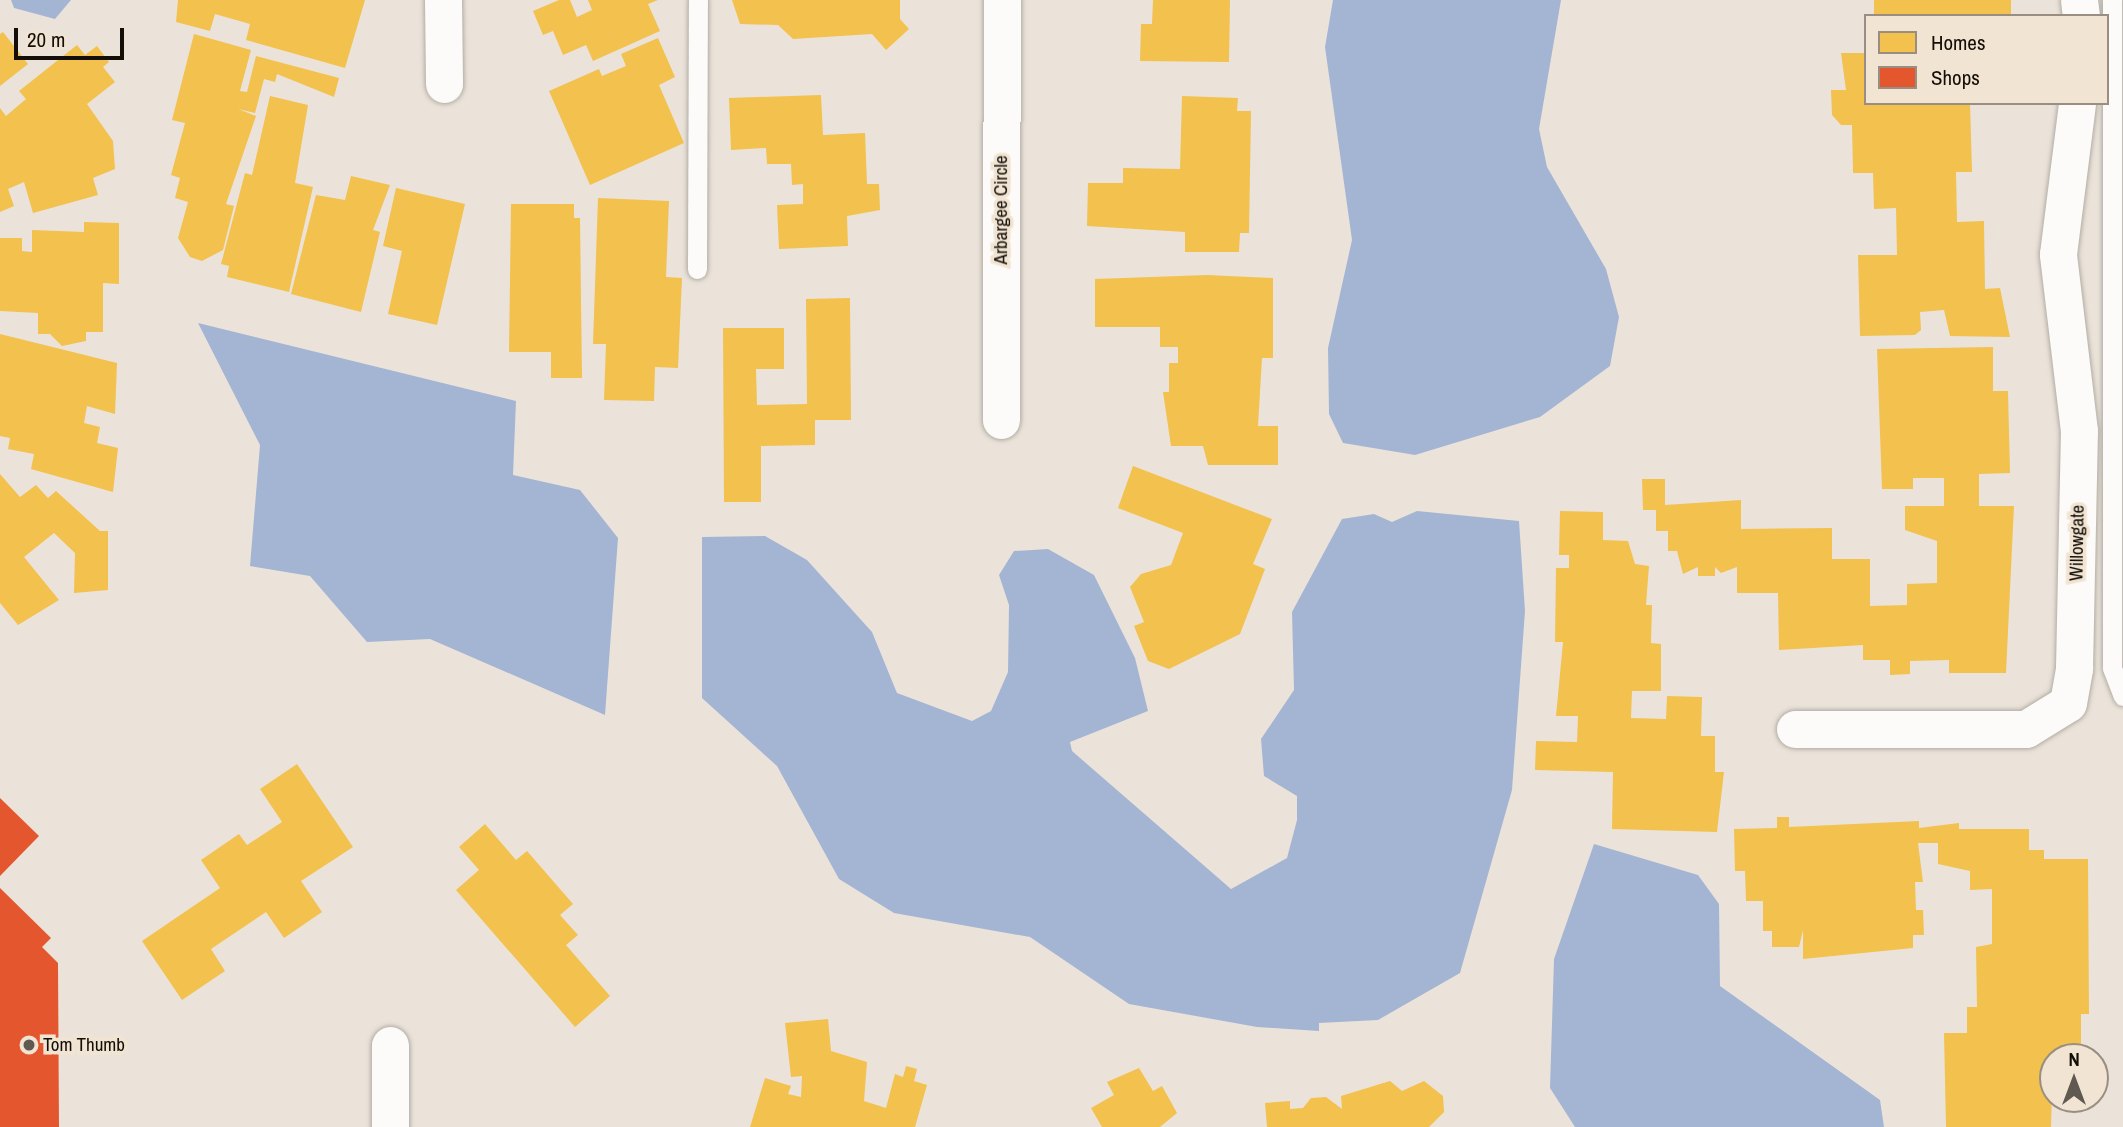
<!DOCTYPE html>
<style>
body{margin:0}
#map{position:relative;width:2123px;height:1127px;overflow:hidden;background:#ebe3d9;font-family:"Archivo Narrow",sans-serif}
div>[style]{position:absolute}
.water>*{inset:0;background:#a4b5d4}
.homes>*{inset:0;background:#f2c14e;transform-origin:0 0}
.shops>*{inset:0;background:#e4572e}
.roads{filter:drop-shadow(0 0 2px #b2ada5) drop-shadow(0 0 2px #b2ada5)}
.service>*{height:19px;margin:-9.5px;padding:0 9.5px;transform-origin:9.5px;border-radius:9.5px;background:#fcfbf9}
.minor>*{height:37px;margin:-18.5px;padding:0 18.5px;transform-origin:18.5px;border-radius:18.5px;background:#fcfbf9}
.dots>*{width:19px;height:19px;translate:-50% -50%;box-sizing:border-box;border:4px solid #f2e4d2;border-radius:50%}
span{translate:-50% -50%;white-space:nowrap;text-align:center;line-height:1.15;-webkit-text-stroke:7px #f2e4d2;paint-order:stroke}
.street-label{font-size:19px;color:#130e08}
.poi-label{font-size:19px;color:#130e08}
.left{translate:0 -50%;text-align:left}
.legend{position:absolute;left:1864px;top:14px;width:245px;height:91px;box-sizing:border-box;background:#f2e4d2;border:2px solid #998e81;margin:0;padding:9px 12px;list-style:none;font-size:21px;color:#130e08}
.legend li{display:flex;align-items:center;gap:14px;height:35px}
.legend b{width:35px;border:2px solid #998e81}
.north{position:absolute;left:2039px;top:1043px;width:70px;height:70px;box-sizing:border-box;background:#f2e4d2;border:2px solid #998e81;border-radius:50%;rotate:0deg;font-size:19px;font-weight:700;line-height:28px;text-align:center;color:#130e08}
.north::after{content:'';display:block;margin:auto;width:24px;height:32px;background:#5f5951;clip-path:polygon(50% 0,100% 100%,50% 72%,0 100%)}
.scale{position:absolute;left:14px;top:28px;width:110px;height:32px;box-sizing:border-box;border:4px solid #130e08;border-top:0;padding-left:9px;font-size:21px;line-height:24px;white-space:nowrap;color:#130e08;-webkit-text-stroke:5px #f2e4d2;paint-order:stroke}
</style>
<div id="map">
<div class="water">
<i style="clip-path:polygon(11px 0,71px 0,55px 19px,14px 8px)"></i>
<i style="clip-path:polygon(1333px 0,1561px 0,1539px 129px,1547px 167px,1606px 269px,1619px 317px,1610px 366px,1540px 417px,1415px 455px,1343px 443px,1329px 414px,1328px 348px,1352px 240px,1325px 47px)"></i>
<i style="clip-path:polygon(198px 323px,516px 401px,513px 475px,580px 490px,618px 538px,605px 715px,430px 639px,367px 642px,310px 576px,250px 566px,260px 445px)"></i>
<i style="clip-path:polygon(1417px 511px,1519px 521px,1525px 611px,1512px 790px,1460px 973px,1378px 1020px,1319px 1023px,1319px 1031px,1257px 1027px,1129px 1004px,1030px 937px,894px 913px,839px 879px,777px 766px,702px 698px,702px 537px,765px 536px,807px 560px,872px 632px,897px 693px,972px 721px,991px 711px,1008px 672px,1009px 605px,999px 575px,1014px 551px,1048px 549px,1094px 575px,1135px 658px,1148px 711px,1070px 742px,1072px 751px,1231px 889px,1287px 858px,1297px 820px,1297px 796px,1264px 776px,1261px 739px,1294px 690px,1292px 612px,1342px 519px,1374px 514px,1392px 522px)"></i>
<i style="clip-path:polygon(1594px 844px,1698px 875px,1719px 904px,1720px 986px,1880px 1100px,1884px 1127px,1575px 1127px,1550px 1088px,1554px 959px)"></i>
</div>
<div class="homes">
<i style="clip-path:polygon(178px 0,365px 0,345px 68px,246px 40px,250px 24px,215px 14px,210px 31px,176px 22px)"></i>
<i style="clip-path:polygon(559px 0,570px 0,577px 17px,592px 10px,588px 0,658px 0,648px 4px,660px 31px,593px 61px,586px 45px,563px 55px,553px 31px,543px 35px,533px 11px)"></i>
<i style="clip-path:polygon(732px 0,900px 0,900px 19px,909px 29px,886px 50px,872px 34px,793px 39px,778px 25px,740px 24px)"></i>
<i style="clip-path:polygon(1153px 0,1230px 0,1229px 62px,1140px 61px,1141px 24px,1152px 24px)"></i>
<i style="left:1874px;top:0;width:137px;height:16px"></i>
<i style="clip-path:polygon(3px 32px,28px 64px,0 86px,0 34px)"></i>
<i style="clip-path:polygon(194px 34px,251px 50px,240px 91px,247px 92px,256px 56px,339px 78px,334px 97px,277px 74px,275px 82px,264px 79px,255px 113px,238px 109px,256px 116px,226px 204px,234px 206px,223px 250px,202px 261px,190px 257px,178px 238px,188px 202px,175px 198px,180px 178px,171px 175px,185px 123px,172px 120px)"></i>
<i style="clip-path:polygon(658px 38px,675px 77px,659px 85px,684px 143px,590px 185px,549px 91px,599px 69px,602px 76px,626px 66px,621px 54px)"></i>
<i style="clip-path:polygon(77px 45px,85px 55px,97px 46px,109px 62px,103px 67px,115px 82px,87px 104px,113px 141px,115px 169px,93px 178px,98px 195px,33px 213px,24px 182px,8px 189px,14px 206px,0 212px,0 108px,6px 116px,26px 99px,19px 91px)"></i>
<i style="clip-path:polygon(1841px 53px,1866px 53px,1866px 103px,1970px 103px,1972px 172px,1956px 172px,1957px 222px,1984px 221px,1985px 289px,2000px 288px,2010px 337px,1950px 336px,1944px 310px,1920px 312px,1921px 330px,1915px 335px,1860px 336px,1858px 255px,1897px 255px,1896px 208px,1874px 209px,1873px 173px,1853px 173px,1852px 125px,1841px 125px,1832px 115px,1831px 90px,1846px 90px)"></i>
<i style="clip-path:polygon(821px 95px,823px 135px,865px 133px,867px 184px,879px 184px,880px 210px,847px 216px,848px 246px,779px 249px,777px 205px,803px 204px,803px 184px,792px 185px,791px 164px,767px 164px,766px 148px,731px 150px,729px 98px)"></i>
<i style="clip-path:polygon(270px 96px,308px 105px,295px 183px,313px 187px,289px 292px,227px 277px,229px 266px,221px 264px,245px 173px,252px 175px)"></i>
<i style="clip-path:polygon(1182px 96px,1238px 98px,1237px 111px,1251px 111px,1249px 233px,1240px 233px,1239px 252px,1185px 252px,1185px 232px,1087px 226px,1088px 183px,1123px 183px,1123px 168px,1180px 169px)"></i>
<i style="clip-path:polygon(351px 176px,390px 185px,373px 230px,380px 232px,361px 312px,291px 294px,316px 195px,345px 200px)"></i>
<i style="clip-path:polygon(396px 188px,465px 204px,437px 325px,388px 314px,402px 251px,383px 246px)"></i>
<i style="clip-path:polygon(598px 198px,669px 201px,666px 277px,682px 278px,678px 368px,655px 367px,654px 401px,604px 400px,606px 344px,593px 344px)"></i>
<i style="clip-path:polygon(511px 204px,574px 204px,574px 218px,580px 218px,582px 378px,551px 378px,551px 352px,509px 352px)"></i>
<i style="clip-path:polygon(84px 222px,119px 223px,119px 284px,103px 283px,103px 332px,86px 332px,86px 341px,62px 346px,50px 334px,38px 334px,38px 313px,0 311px,0 238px,22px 238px,22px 251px,32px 252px,32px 230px,84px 232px)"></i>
<i style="clip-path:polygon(1207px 275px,1273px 278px,1273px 358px,1262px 358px,1258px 426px,1278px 426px,1278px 465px,1208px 465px,1203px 446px,1171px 446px,1163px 392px,1169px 392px,1169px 363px,1178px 363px,1178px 347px,1160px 347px,1160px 327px,1095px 327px,1095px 279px)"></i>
<i style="clip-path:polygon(850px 298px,851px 420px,815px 420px,815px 445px,761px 446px,761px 502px,724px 502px,723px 328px,784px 328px,784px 369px,756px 369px,757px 405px,807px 404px,806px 299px)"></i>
<i style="clip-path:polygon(0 334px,117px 363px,115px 414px,87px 406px,84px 423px,100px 427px,97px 443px,118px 448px,113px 492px,31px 469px,34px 454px,8px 449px,10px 438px,0 436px)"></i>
<i style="clip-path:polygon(1993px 347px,1993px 391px,2008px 391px,2010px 473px,1979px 474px,1979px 506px,2014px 506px,2006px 673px,1949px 673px,1949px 660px,1910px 661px,1910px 674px,1890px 675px,1890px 660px,1863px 660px,1863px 645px,1779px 650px,1778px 593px,1737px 593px,1737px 567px,1721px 573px,1715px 567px,1715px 576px,1698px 576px,1698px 567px,1683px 574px,1677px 551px,1668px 551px,1668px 531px,1656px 531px,1656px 510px,1643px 510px,1642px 479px,1665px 479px,1665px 505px,1741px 500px,1741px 529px,1832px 528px,1832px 559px,1870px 559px,1870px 606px,1907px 605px,1907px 584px,1937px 583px,1937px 541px,1905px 530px,1905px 506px,1944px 506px,1944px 478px,1913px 478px,1913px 489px,1882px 489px,1877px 349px)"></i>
<i style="clip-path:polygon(1133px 466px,1272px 519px,1253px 564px,1265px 569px,1240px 634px,1169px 669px,1148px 661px,1134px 626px,1144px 622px,1130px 587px,1141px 574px,1171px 565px,1183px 533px,1118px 508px)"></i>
<i style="clip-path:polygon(0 474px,20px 497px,36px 485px,48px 498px,56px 491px,100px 531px,108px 531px,108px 590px,74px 593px,75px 553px,54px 533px,24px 557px,59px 600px,18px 625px,0 603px)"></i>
<i style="clip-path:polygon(1560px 511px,1603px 512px,1603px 540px,1628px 541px,1635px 564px,1649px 566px,1646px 605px,1652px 605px,1651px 643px,1661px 644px,1661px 691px,1632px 691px,1631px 718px,1666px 719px,1667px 696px,1702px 697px,1701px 736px,1715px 736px,1715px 772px,1724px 772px,1717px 832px,1612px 829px,1613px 772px,1535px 770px,1536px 741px,1577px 742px,1578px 716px,1556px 716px,1563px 642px,1555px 642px,1556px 568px,1569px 568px,1569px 555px,1559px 555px)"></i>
<i style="clip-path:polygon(297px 764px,353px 847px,301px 881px,322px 912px,284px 938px,266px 912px,211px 949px,225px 971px,182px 1000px,142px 941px,220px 888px,201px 860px,239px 834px,247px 845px,282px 822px,260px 789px)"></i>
<i style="clip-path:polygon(1777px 817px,1789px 817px,1789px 827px,1919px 821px,1919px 828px,1959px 823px,1959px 829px,2029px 829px,2029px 850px,2044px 850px,2044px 859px,2088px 859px,2089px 1014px,2081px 1014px,2081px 1046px,2069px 1047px,2070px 1057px,2053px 1057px,2051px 1127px,1946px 1127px,1944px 1033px,1967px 1033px,1967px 1007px,1977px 1007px,1976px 947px,1992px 944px,1992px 889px,1970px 890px,1970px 871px,1938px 864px,1938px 843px,1918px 843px,1923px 882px,1915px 882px,1916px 910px,1923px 910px,1924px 935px,1913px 935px,1913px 948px,1803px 959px,1803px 930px,1799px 947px,1772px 947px,1772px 931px,1763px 931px,1763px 901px,1746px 901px,1745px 871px,1735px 871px,1734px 829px,1777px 828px)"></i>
<i style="clip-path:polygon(485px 824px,516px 860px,527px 851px,573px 904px,560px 915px,578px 935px,566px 945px,610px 996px,575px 1027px,456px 890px,479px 870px,459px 847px)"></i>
<i style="clip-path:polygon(828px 1019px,831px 1051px,867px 1062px,864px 1101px,886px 1108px,895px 1074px,903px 1077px,906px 1066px,917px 1069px,914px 1081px,927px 1085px,915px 1127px,750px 1127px,765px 1078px,791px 1086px,788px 1094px,801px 1097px,802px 1076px,791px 1077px,785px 1023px)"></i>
<i style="clip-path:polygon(1139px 1068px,1153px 1091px,1162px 1086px,1177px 1113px,1160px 1127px,1102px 1127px,1091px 1108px,1114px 1095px,1107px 1082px)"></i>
<i style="clip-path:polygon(1390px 1081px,1402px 1091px,1424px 1081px,1443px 1096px,1444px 1112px,1429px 1127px,1267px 1127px,1265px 1103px,1290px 1101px,1290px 1109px,1303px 1108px,1311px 1098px,1326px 1097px,1342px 1109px,1341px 1096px)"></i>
</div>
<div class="shops">
<i style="clip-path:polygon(0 798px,39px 836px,0 876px)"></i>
<i style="clip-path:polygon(0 888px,51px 938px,42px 947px,58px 963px,59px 1127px,0 1127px)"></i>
</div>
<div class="roads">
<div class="service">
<i style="left:2112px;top:0;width:668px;rotate:90deg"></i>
<i style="left:2112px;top:668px;width:30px;rotate:69deg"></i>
<i style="left:697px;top:269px;width:269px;rotate:-89.8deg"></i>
</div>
<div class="minor">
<i style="left:443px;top:0;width:84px;rotate:89.3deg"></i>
<i style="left:2079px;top:0;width:16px;rotate:83deg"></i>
<i style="left:1001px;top:420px;width:420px;rotate:-89.9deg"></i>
<i style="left:1795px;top:729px;width:231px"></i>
<i style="left:2026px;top:729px;width:49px;rotate:-31.8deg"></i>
<i style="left:2068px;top:703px;width:36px;rotate:-80deg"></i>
<i style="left:2074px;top:668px;width:237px;rotate:-88.8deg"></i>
<i style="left:2079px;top:431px;width:178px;rotate:-96.8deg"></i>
<i style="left:2058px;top:254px;width:152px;rotate:-82.8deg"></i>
<i style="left:390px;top:1127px;width:82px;rotate:-90deg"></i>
</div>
</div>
<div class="dots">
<i style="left:29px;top:1045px;background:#5f5951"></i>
</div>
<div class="street-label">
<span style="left:1001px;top:210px;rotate:-90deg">Arbargee Circle</span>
<span style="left:2077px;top:543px;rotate:-89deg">Willowgate</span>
</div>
<div class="poi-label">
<span class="left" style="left:43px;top:1045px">Tom Thumb</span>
</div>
<ul class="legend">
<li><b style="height:19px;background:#f2c14e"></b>Homes</li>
<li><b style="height:19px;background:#e4572e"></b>Shops</li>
</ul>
<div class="north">N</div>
<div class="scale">20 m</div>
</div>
